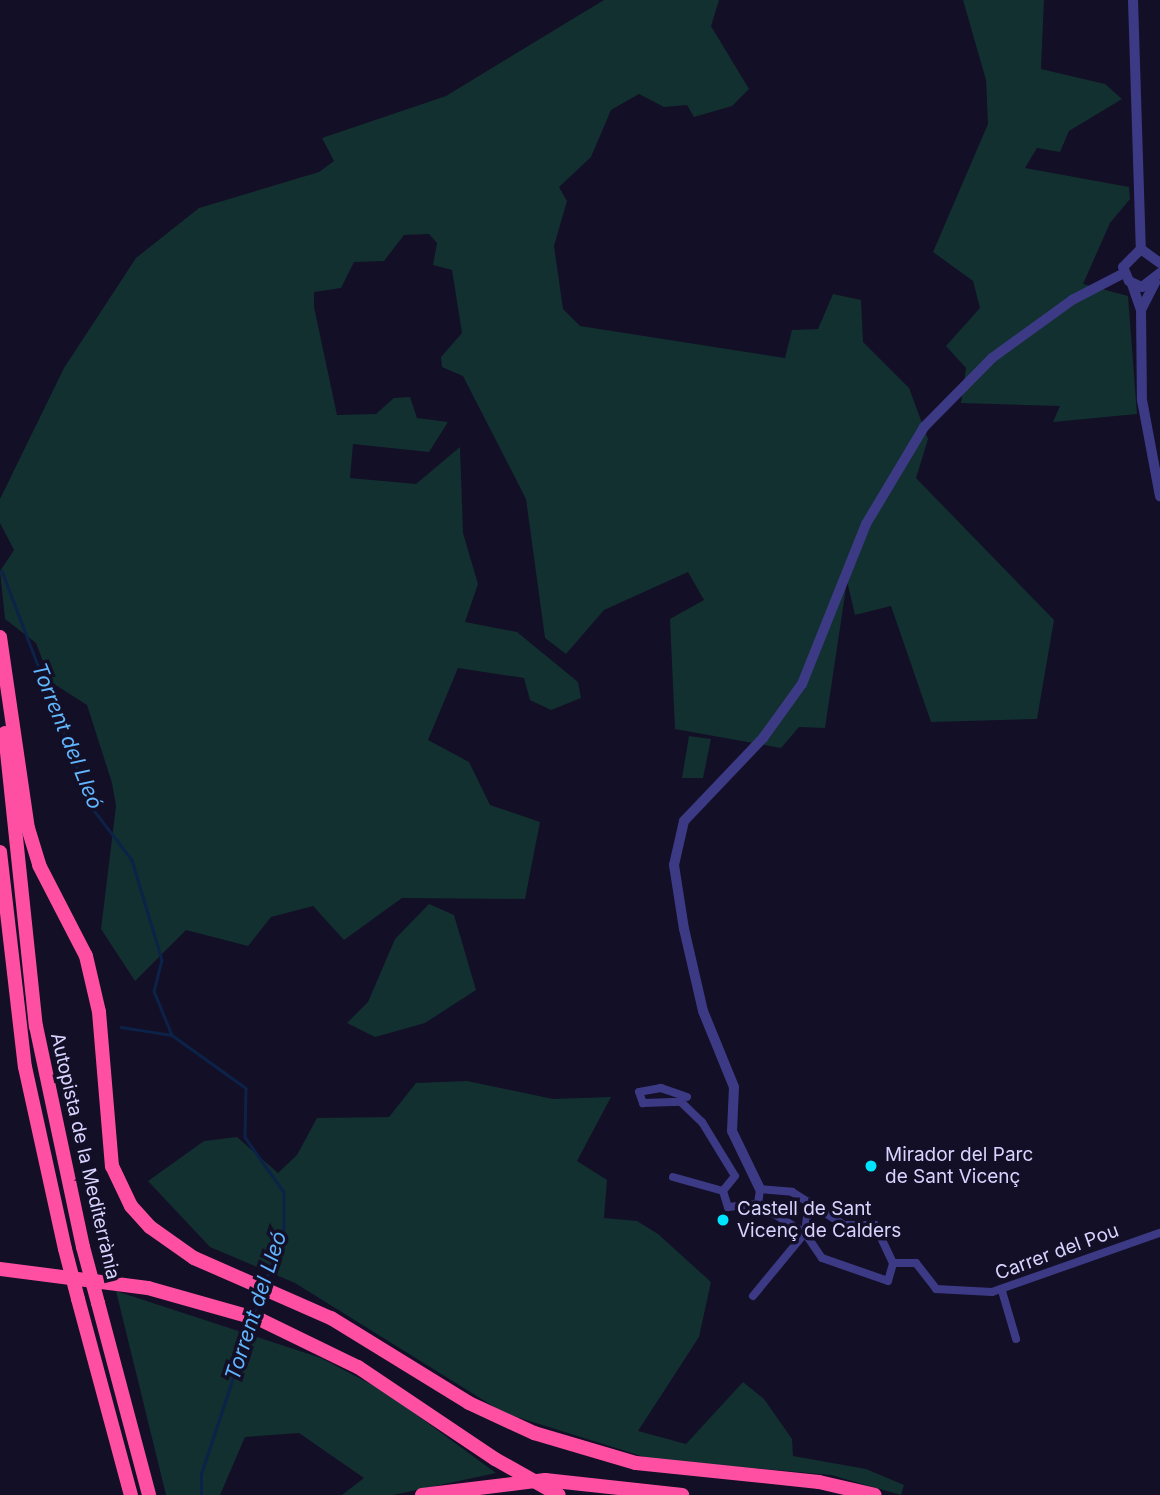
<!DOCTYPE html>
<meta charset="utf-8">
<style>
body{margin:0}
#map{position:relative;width:1160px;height:1495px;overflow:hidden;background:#130f26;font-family:Inter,sans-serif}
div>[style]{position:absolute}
.green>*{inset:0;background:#12302f}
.stream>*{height:2.5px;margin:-1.25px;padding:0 1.25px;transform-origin:1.25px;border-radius:1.25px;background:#0c2248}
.minor>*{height:8px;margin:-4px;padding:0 4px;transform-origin:4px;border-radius:4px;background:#3d3a85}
.tertiary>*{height:10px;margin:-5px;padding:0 5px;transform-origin:5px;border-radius:5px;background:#3d3a85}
.motorway>*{height:14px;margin:-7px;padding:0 7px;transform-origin:7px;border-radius:7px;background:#ff4fa3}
.motorway-bridge>*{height:14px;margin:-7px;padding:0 7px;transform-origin:7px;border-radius:7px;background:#ff4fa3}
.dots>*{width:19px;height:19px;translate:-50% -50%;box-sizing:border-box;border:4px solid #130f26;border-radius:50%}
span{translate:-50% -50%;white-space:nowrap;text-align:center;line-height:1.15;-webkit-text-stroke:7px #130f26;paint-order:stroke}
.poi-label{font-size:19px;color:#d9d4ff}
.left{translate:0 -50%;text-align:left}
.street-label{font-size:19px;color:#d9d4ff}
.water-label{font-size:21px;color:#62b6ff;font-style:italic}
</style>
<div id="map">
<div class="green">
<i style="clip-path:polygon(604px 0,719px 0,711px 26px,749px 89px,732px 106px,694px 117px,687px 105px,664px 107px,639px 94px,611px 110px,591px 157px,559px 187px,567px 201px,554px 246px,563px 309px,580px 326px,785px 358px,792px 330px,818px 329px,833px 294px,861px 300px,863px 342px,909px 388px,928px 439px,916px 478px,1054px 620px,1037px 719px,931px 722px,891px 606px,855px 615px,847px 581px,825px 728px,799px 727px,781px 748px,675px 729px,670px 619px,704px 600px,688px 572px,604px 610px,566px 654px,545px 638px,526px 499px,463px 376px,442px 367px,441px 357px,462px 333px,452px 270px,433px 265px,437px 243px,429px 234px,404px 235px,384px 261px,354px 262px,341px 288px,314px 292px,314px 307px,337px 415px,376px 414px,394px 398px,410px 397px,417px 418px,448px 422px,429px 452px,353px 444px,350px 478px,416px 484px,460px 447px,463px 533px,478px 584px,465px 622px,517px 632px,578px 682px,581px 698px,551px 710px,530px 700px,524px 678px,458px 668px,428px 740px,469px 762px,490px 805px,540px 822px,525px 899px,402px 898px,344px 940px,313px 906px,271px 917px,248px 946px,186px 930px,135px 981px,101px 929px,116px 806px,112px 783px,87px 705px,51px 682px,36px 643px,5px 619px,0 571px,14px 550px,0 523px,0 499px,64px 368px,136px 258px,199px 208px,319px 172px,334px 161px,322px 138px,446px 96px)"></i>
<i style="clip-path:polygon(963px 0,1044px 0,1041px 69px,1105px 84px,1122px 99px,1069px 131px,1060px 152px,1037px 148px,1025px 168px,1129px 187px,1130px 199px,1110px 223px,1083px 284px,1128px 296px,1137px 414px,1053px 422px,1060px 406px,961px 403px,966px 368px,946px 346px,980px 308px,973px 281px,933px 252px,988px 124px,986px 80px)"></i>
<i style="clip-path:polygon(689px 736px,711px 739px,703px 778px,682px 778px)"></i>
<i style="clip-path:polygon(429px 904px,454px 915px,476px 990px,425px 1023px,375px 1037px,347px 1023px,368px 1002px,395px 939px)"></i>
<i style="clip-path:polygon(467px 1081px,553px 1099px,611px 1097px,577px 1161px,607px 1180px,604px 1218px,637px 1221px,658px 1234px,711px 1282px,699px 1337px,638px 1431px,686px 1444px,743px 1382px,764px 1399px,792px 1439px,793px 1456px,866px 1469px,904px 1485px,901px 1495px,831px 1475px,651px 1459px,504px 1413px,295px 1283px,210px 1247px,148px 1181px,204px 1141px,237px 1137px,278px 1173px,297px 1155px,317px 1118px,389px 1117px,416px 1083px)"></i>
<i style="clip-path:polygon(116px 1291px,321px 1358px,384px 1391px,496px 1473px,393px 1495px,342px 1495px,364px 1478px,299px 1433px,245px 1437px,220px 1495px,166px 1495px)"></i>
</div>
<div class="stream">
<i style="left:2px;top:571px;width:255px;rotate:69.1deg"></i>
<i style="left:93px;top:809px;width:64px;rotate:52.6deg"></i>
<i style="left:132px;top:860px;width:104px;rotate:73.3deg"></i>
<i style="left:162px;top:960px;width:32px;rotate:104deg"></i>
<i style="left:154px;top:991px;width:48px;rotate:67.8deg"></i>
<i style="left:172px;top:1035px;width:91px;rotate:35.6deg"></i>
<i style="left:246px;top:1088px;width:49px;rotate:91.2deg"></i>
<i style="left:245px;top:1137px;width:67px;rotate:54.7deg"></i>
<i style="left:284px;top:1192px;width:36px;rotate:90deg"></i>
<i style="left:284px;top:1228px;width:59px;rotate:108.7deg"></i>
<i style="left:121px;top:1027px;width:52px;rotate:8.9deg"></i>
<i style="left:254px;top:1314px;width:21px;rotate:-71deg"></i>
<i style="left:201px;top:1495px;width:21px;rotate:-90deg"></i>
<i style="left:201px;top:1474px;width:158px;rotate:-71.6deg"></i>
</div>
<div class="minor">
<i style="left:687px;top:1097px;width:28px;rotate:-161deg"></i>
<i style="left:661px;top:1088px;width:22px;rotate:170deg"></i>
<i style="left:639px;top:1092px;width:12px;rotate:70deg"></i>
<i style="left:643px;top:1103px;width:38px;rotate:-2deg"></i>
<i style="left:681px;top:1102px;width:29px;rotate:44deg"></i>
<i style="left:702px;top:1122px;width:63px;rotate:58.6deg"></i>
<i style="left:735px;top:1176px;width:19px;rotate:129deg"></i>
<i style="left:673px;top:1177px;width:52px;rotate:15.6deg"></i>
<i style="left:723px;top:1191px;width:17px;rotate:73deg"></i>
<i style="left:728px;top:1207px;width:30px;rotate:-6deg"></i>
<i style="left:758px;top:1204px;width:15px;rotate:-82deg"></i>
<i style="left:760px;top:1189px;width:32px;rotate:5deg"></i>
<i style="left:792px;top:1192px;width:62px;rotate:32.4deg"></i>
<i style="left:844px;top:1225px;width:31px"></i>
<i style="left:875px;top:1225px;width:42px;rotate:64.7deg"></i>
<i style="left:758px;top:1204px;width:55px;rotate:31.7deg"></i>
<i style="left:805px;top:1233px;width:30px;rotate:56deg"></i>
<i style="left:822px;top:1258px;width:70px;rotate:19.2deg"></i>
<i style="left:888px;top:1281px;width:19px;rotate:-74deg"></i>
<i style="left:805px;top:1233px;width:32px;rotate:-83deg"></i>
<i style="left:893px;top:1263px;width:23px"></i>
<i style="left:916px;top:1263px;width:33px;rotate:52deg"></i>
<i style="left:936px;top:1289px;width:56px;rotate:3.1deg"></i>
<i style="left:992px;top:1292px;width:178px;rotate:-19.4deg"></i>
<i style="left:1002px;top:1291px;width:50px;rotate:73.7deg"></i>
<i style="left:753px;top:1296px;width:82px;rotate:-50.5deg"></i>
</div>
<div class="tertiary">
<i style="left:1133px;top:0;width:249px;rotate:88.2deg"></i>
<i style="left:1160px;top:263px;width:24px;rotate:-144deg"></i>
<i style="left:1141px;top:249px;width:25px;rotate:135deg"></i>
<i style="left:1123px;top:267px;width:15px;rotate:67deg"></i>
<i style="left:1129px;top:281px;width:14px;rotate:25deg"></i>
<i style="left:1142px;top:287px;width:23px;rotate:-38deg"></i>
<i style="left:1132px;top:284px;width:28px;rotate:71deg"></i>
<i style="left:1141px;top:310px;width:90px;rotate:89.4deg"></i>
<i style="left:1142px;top:400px;width:98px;rotate:79.4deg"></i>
<i style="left:1141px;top:310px;width:31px;rotate:-63deg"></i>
<i style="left:760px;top:1189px;width:64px;rotate:-115.8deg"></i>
<i style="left:732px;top:1131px;width:44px;rotate:-87.4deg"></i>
<i style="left:734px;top:1087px;width:82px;rotate:-112.2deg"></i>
<i style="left:703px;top:1011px;width:84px;rotate:-103deg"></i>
<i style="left:684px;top:929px;width:65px;rotate:-98.9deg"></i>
<i style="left:674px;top:865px;width:45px;rotate:-77.2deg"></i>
<i style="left:684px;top:821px;width:115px;rotate:-46.4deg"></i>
<i style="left:763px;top:738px;width:67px;rotate:-54.2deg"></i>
<i style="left:802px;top:684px;width:172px;rotate:-68.2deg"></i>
<i style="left:866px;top:524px;width:113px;rotate:-59.1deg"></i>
<i style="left:924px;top:427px;width:97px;rotate:-45.4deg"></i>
<i style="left:992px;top:358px;width:99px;rotate:-35.9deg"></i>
<i style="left:1072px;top:300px;width:59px;rotate:-27.4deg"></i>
</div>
<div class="motorway">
<i style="left:0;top:637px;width:193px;rotate:81.7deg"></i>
<i style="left:28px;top:828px;width:39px;rotate:73deg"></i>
<i style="left:39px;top:865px;width:102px;rotate:62.7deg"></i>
<i style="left:86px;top:956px;width:57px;rotate:76.9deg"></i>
<i style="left:99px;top:1012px;width:155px;rotate:85.2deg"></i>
<i style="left:112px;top:1166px;width:44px;rotate:64.6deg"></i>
<i style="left:131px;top:1206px;width:28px;rotate:48deg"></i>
<i style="left:150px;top:1227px;width:54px;rotate:35.2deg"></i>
<i style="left:194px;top:1258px;width:150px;rotate:23.7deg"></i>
<i style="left:331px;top:1318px;width:162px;rotate:31.6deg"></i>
<i style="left:469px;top:1403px;width:72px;rotate:24.8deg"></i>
<i style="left:534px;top:1433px;width:106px;rotate:16.4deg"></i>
<i style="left:636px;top:1463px;width:184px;rotate:5.9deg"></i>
<i style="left:819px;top:1482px;width:57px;rotate:13.1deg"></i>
<i style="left:5px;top:733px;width:295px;rotate:84deg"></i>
<i style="left:36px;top:1026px;width:226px;rotate:78deg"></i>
<i style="left:0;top:852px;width:216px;rotate:83.4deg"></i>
<i style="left:25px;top:1067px;width:186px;rotate:77.6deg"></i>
<i style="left:0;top:1269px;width:149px;rotate:7.3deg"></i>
<i style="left:148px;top:1288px;width:117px;rotate:15.8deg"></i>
<i style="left:261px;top:1320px;width:108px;rotate:25.9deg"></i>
<i style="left:358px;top:1367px;width:165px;rotate:33.9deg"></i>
<i style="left:78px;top:1299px;width:203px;rotate:74.9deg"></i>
<i style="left:98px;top:1303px;width:199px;rotate:75.1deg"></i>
<i style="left:422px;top:1495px;width:124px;rotate:-7deg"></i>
<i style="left:545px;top:1480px;width:138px;rotate:6.2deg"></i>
</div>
<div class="motorway-bridge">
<i style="left:83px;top:1247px;width:58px;rotate:75deg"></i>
<i style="left:65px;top:1249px;width:52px;rotate:75.4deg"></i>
<i style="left:495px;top:1459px;width:73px;rotate:29.4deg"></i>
</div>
<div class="dots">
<i style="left:871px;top:1166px;background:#00e5ff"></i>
<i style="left:723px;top:1220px;background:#00e5ff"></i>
</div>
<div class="poi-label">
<span class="left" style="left:885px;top:1166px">Mirador del Parc<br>de Sant Vicenç</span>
<span class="left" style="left:737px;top:1220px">Castell de Sant<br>Vicenç de Calders</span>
</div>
<div class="street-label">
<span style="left:85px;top:1156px;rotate:77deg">Autopista de la Mediterrània</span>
<span style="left:1057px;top:1252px;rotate:-20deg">Carrer del Pou</span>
</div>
<div class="water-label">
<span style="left:67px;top:736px;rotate:68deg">Torrent del Lleó</span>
<span style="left:256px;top:1306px;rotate:-72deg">Torrent del Lleó</span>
</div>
</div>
